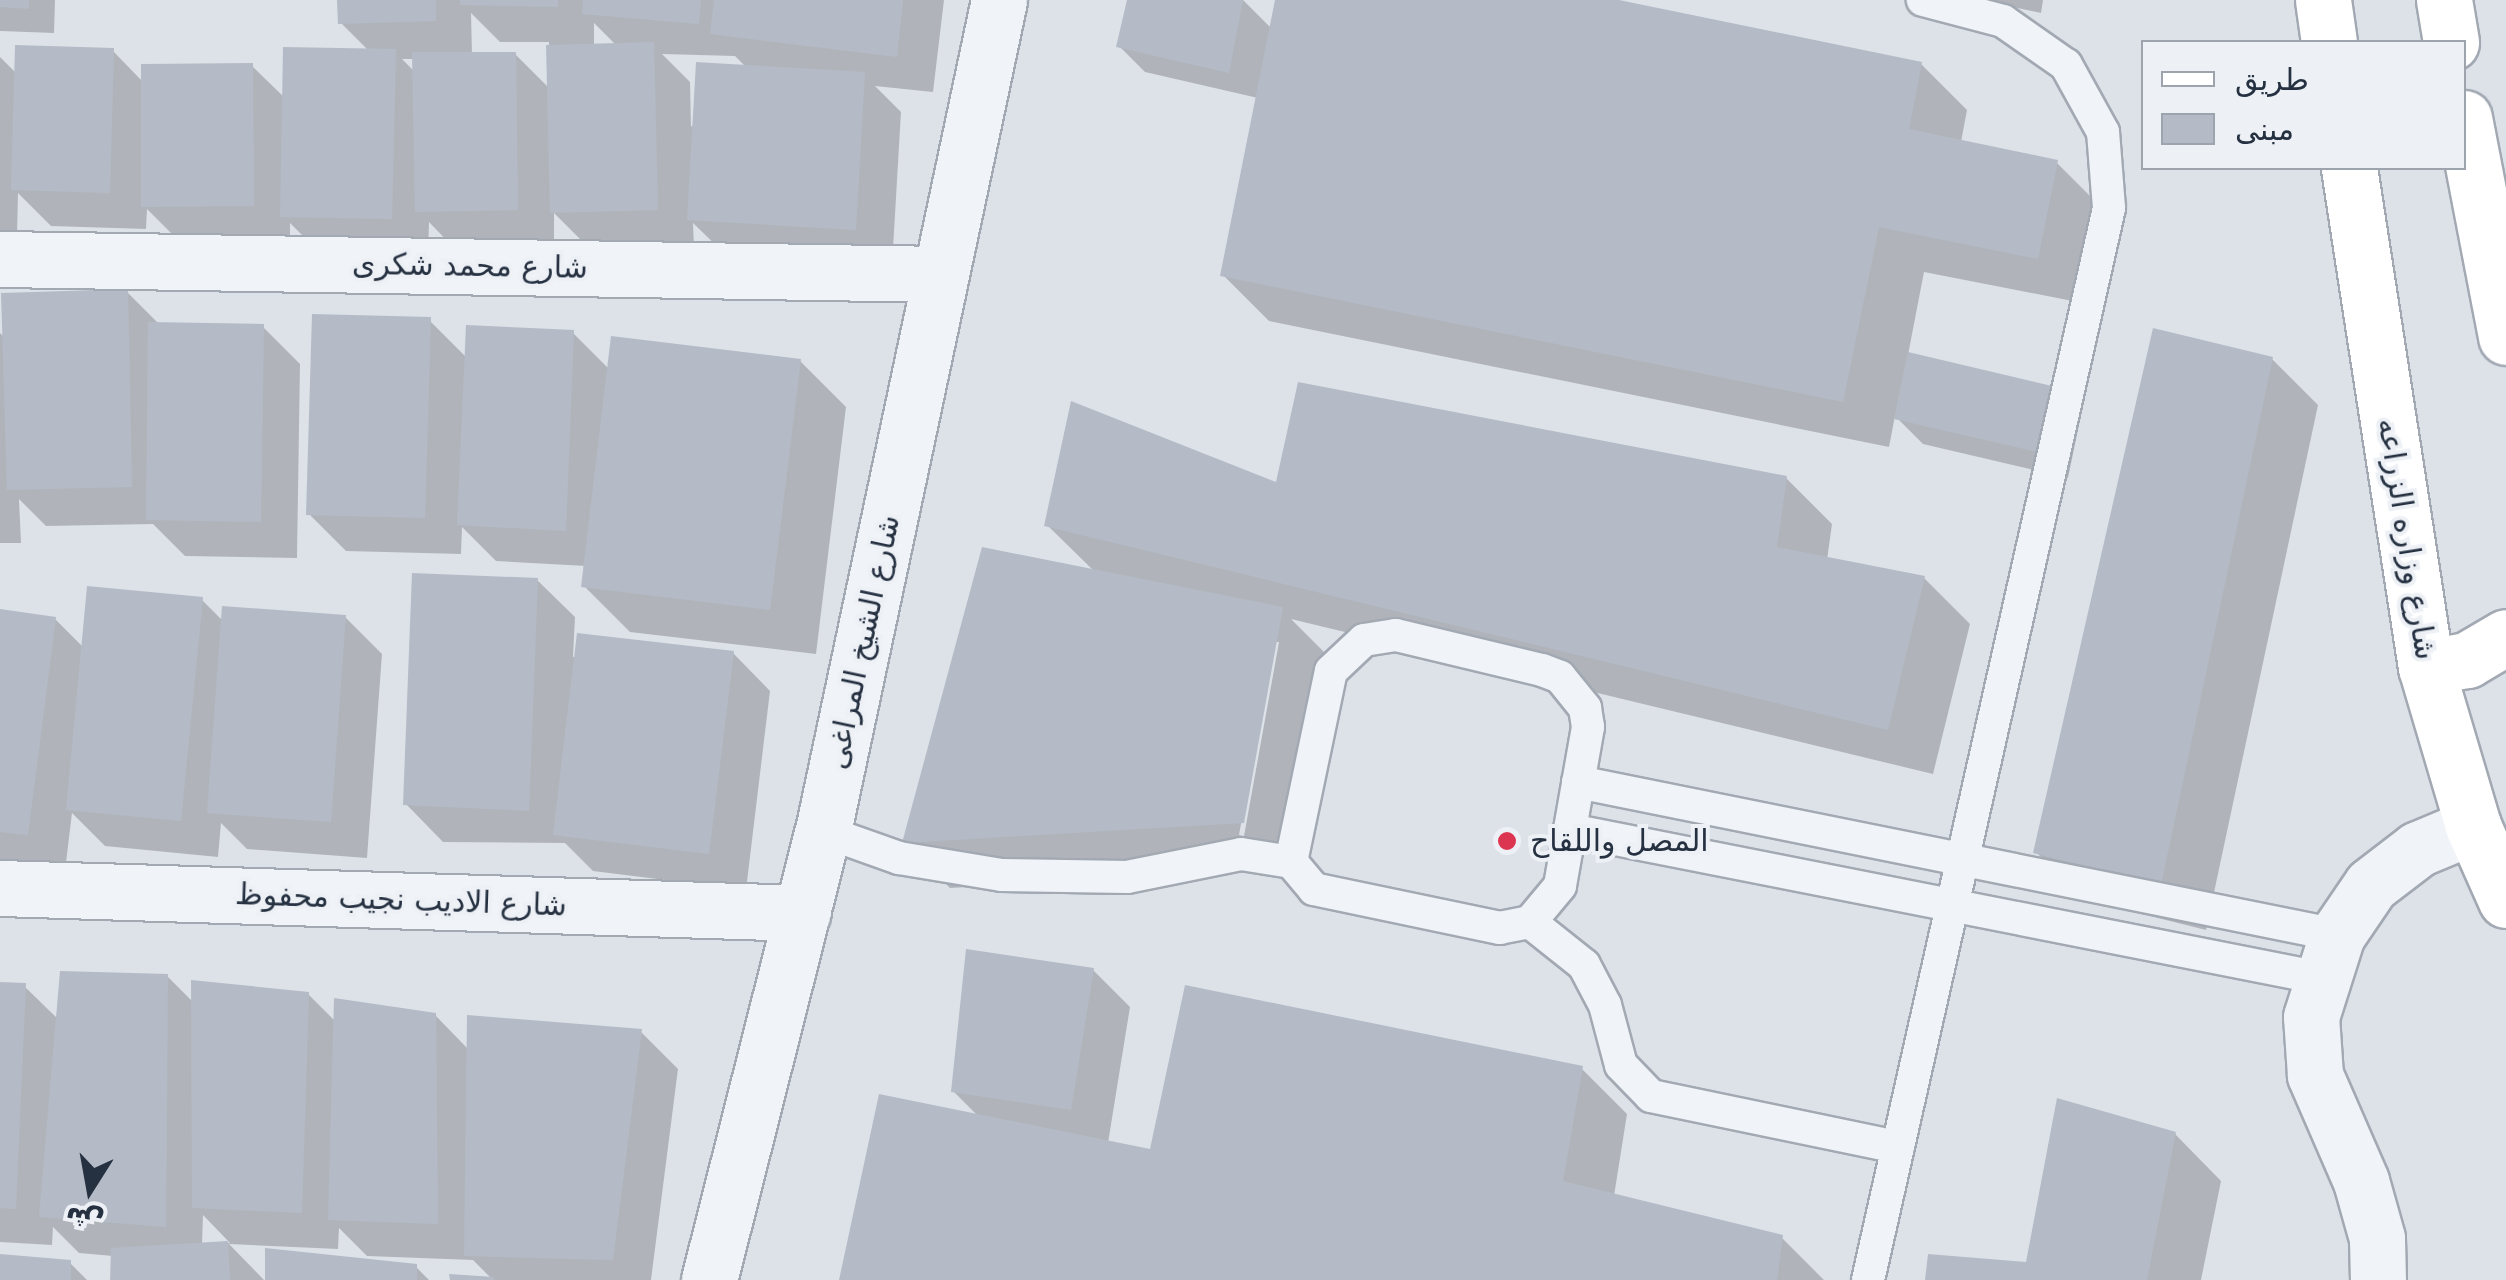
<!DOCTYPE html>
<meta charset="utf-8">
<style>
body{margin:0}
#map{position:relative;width:2506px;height:1280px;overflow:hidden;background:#dde2e9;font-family:"DejaVu Sans","Noto Naskh Arabic",sans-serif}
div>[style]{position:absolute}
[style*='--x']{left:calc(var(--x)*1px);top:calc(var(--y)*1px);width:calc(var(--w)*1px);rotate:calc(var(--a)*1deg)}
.shadow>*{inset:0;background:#0003}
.building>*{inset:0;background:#b4bbc6}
.roads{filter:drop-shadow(2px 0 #a2a9b3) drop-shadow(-2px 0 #a2a9b3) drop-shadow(0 2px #a2a9b3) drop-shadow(0 -2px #a2a9b3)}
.lane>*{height:32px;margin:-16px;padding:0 16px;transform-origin:16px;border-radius:16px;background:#f0f3f7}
.street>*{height:55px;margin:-27.5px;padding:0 27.5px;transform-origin:27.5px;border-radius:27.5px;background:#f0f3f7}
.secondary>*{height:55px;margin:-27.5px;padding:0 27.5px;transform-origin:27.5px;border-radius:27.5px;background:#fff}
.dots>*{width:28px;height:28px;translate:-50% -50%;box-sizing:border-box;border:5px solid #edf1f6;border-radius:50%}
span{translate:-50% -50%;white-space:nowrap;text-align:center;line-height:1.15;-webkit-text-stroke:8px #edf1f6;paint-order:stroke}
.street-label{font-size:30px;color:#253041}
.poi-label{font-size:30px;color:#253041}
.left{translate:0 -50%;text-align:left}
.legend{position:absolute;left:2141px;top:40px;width:325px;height:130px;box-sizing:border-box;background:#edf1f6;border:2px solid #9da4ae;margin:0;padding:12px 18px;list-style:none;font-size:30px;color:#253041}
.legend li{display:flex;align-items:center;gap:20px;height:50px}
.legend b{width:50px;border:2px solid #9da4ae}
.north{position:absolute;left:40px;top:1140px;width:100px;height:100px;-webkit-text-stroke:8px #edf1f6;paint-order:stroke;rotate:191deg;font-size:28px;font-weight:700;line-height:40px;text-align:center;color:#253041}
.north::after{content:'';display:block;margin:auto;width:35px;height:45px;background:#253041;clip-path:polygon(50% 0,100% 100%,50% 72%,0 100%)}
</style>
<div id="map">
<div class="shadow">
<div style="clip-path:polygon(0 0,55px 0,54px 33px,0 31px)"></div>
<div style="clip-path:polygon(evenodd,340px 0,944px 0,933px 92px,875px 86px,901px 112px,892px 266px,727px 256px,693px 223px,694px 246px,590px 249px,554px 213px,554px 246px,454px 248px,429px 222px,428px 255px,320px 253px,290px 223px,290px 243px,181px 243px,147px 209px,146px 229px,51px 226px,18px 193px,17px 238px,0 238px,0 57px,17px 74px,113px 51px,143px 82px,252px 66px,285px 98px,369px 51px,341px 23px,340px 0,471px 13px,500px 42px,549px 42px,550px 89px,515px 54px,472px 54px,471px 13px,340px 0,594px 23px,617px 46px,594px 46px,594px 23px,340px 0,662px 54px,735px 56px,746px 67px,691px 127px,690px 82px,662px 54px,340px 0,402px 59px,415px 59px,415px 72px,402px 59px)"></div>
<div style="clip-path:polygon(1129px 0,1243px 0,1272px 29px,1278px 0,1606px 0,1921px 64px,1967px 110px,1961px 142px,2056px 162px,2102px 208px,2083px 303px,1924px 272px,1908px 355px,2055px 389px,2081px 415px,2068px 478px,1923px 444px,1895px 416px,1889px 447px,1269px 321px,1223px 275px,1258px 98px,1145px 72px,1119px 46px)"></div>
<div style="clip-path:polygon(1979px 0,2043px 0,2041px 13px)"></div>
<div style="clip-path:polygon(127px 292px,160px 325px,263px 327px,300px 364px,297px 558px,185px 556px,153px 524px,46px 526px,19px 499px,21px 543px,0 543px,0 333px,5px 338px)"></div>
<div style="clip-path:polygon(429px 320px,467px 358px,573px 333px,610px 370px,800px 361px,846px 407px,816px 654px,630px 632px,584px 586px,586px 566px,496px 561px,462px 527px,461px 554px,346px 551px,309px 514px)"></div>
<div style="clip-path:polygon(2272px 359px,2318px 405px,2206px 930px,2082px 899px,2036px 852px)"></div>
<div style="clip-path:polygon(evenodd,1786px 478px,1832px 524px,1827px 560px,1924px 578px,1970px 624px,1933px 774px,1291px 619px,1328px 656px,1289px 868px,950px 888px,904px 842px,1095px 572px,1047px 525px,1278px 485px,1786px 478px,1274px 642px,1279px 642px,1244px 836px,1239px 835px,1274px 642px)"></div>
<div style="clip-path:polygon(537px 580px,575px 617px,573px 657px,733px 653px,770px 691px,746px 890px,593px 871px,565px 843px,443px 842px,406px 804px)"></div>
<div style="clip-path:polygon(202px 600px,224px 622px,345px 617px,382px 654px,367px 858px,247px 849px,221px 823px,218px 857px,105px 846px,72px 813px,65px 871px,0 863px,0 612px,55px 619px,84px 648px)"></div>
<div style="clip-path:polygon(1093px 970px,1130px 1007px,1108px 1143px,1152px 1152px,1581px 1068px,1627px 1114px,1614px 1196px,1782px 1238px,1824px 1280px,842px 1280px,979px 1117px,953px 1091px)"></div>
<div style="clip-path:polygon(evenodd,167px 976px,194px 1003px,308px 994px,336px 1022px,435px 1015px,469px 1050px,641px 1032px,678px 1069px,651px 1280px,452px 1280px,492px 1279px,473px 1260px,367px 1256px,339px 1228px,338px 1249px,229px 1244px,264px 1280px,112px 1280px,113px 1256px,79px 1253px,53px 1227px,52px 1245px,0 1242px,0 984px,24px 986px,59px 1020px,167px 976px,203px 1215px,230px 1243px,202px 1245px,203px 1215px)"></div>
<div style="clip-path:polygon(2175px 1134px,2221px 1181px,2201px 1280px,1927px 1280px,2028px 1265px)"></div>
<div style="clip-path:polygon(0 1257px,70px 1263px,87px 1280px,0 1280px)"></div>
<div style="clip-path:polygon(416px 1267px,429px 1280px,267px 1280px)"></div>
</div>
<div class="building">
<div style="clip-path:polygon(0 0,29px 0,29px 9px,0 7px)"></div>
<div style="clip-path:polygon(337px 0,436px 0,436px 21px,338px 24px)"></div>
<div style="clip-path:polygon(460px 0,558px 0,558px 7px,460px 5px)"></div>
<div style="clip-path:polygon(583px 0,701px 0,699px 24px,582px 14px)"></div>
<div style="clip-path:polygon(714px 0,903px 0,897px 57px,710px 34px)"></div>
<div style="clip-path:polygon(1127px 0,1243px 0,1229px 73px,1116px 47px)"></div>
<div style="clip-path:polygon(1275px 0,1619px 0,1922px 62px,1909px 129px,2058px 160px,2038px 259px,1879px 227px,1843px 402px,1220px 276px)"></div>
<div style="clip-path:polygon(654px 42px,658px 210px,550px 213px,546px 45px)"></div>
<div style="clip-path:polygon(15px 45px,114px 48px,110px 193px,11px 190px)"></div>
<div style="clip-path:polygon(283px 47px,396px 49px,392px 219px,280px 217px)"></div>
<div style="clip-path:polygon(412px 52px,516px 52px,518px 210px,415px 212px)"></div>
<div style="clip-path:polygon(696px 62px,865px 72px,856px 230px,687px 220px)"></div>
<div style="clip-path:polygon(253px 63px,254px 206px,141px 207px,141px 64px)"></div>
<div style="clip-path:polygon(128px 289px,132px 487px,7px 490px,1px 293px)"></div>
<div style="clip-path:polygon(312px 314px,431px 317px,425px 518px,306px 515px)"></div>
<div style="clip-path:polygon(148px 322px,264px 324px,261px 522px,146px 520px)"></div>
<div style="clip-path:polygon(466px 325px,574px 330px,566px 531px,457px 525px)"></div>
<div style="clip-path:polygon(2153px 328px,2273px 357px,2161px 885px,2033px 853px)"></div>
<div style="clip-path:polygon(611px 336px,801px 359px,770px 610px,581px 587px)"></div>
<div style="clip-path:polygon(1908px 352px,2056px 387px,2042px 453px,1894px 419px)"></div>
<div style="clip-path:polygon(1298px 382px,1787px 476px,1777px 547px,1925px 576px,1888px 730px,1044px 526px,1071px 401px,1276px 482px)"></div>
<div style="clip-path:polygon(982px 547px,1283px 607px,1244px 823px,902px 843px)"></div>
<div style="clip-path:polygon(412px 573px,538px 578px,529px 811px,403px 805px)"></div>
<div style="clip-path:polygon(87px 586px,203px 597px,181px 821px,66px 810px)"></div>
<div style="clip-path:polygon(222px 606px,346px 615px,331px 822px,207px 813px)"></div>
<div style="clip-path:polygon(0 609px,56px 617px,28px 835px,0 832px)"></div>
<div style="clip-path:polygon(577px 633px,734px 651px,709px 854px,553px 835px)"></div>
<div style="clip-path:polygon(966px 949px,1094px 968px,1071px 1110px,951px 1092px)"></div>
<div style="clip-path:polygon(60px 971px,168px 974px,166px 1227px,39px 1217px)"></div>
<div style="clip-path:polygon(191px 980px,309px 992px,302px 1213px,192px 1208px)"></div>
<div style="clip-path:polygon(0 982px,26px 983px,16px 1209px,0 1208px)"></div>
<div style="clip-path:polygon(1185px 985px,1583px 1066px,1563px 1181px,1783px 1235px,1777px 1280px,839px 1280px,879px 1094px,1150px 1149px)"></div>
<div style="clip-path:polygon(334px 998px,436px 1013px,438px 1224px,328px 1220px)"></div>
<div style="clip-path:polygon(467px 1015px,642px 1029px,613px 1260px,464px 1256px)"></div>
<div style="clip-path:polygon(2057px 1098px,2176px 1132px,2147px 1280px,1925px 1280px,1928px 1254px,2026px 1262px)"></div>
<div style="clip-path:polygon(228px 1241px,230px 1280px,110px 1280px,111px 1248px)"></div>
<div style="clip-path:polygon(265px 1248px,417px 1264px,417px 1280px,265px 1280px)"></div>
<div style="clip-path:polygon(0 1254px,71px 1260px,71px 1280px,0 1280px)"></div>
<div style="clip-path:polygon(449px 1274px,494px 1277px,494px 1280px,450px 1280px)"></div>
</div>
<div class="roads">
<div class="lane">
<div style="--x:1396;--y:635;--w:150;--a:13.5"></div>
<div style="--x:1542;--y:670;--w:19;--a:21"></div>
<div style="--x:1560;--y:677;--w:40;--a:51"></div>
<div style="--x:1585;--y:708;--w:19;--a:81"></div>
<div style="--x:1588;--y:727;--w:161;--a:100"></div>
<div style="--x:1560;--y:886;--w:47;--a:129.8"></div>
<div style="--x:1530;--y:922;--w:31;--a:169"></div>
<div style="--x:1500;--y:928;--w:190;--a:-168.2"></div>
<div style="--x:1314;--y:889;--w:35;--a:-130"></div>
<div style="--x:1291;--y:862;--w:195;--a:-78.2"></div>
<div style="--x:1331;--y:671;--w:45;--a:-43.2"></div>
<div style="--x:1364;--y:640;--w:32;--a:-9"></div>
<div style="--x:1578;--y:782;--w:774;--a:11.4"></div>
<div style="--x:1570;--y:830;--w:765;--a:11.15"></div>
<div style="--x:823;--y:831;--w:81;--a:19.6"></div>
<div style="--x:899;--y:858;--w:104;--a:9.4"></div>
<div style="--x:1002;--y:875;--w:125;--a:0.9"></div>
<div style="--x:1127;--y:877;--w:116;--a:-11.4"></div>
<div style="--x:1241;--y:854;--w:51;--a:9.1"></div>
<div style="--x:1530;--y:922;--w:69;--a:38.5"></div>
<div style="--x:1584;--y:965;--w:45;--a:62.3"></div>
<div style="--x:1605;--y:1005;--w:62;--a:75.1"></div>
<div style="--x:1621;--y:1065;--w:43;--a:45.9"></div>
<div style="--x:1651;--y:1096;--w:252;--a:11.7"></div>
<div style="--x:1868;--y:1280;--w:1099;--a:-77.33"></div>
<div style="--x:2109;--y:208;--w:76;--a:-94.5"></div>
<div style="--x:2103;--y:132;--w:77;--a:-118.9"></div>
<div style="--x:2066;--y:65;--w:77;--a:-145.1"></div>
<div style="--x:2003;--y:21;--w:83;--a:-165.3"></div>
</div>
<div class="street">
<div style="--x:0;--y:259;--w:940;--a:0.91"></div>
<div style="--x:0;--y:888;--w:803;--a:1.78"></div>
<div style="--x:709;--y:1280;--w:463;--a:-75.8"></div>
<div style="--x:823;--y:831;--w:849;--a:-78.04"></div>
<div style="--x:2378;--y:1280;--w:42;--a:-91.4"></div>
<div style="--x:2377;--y:1238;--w:59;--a:-105.7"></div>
<div style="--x:2361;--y:1181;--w:116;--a:-113.5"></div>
<div style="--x:2315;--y:1075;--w:58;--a:-93.9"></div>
<div style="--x:2311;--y:1017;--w:86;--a:-72.4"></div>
<div style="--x:2337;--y:935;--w:60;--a:-55.8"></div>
<div style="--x:2371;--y:885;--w:59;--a:-37.5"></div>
<div style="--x:2418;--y:849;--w:60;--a:-22.7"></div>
</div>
<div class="secondary">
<div style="--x:2323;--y:0;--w:42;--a:81.9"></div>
<div style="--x:2444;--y:0;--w:43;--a:80.5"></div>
<div style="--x:2464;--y:118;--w:223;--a:79.1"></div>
<div style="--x:2349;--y:168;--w:505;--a:81.23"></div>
<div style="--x:2426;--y:667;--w:166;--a:73.5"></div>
<div style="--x:2473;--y:826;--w:81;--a:66"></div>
<div style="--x:2426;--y:667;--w:42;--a:-9.7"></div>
<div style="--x:2467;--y:660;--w:45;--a:-30.5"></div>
</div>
</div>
<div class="dots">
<div style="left:1507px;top:841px;background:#db3552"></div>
</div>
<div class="street-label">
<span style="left:470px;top:266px;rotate:1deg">شارع محمد شكرى</span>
<span style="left:2407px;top:539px;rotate:81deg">شارع وزاره الزراعه</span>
<span style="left:863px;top:642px;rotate:-78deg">شارع الشيخ المراغى</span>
<span style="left:401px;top:900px;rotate:2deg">شارع الاديب نجيب محفوظ</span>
</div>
<div class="poi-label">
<span class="left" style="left:1530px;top:841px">المصل واللقاح</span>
</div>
<ul class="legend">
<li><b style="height:12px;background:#fff"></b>طريق</li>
<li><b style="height:28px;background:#b4bbc6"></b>مبنى</li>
</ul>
<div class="north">ش</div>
</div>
